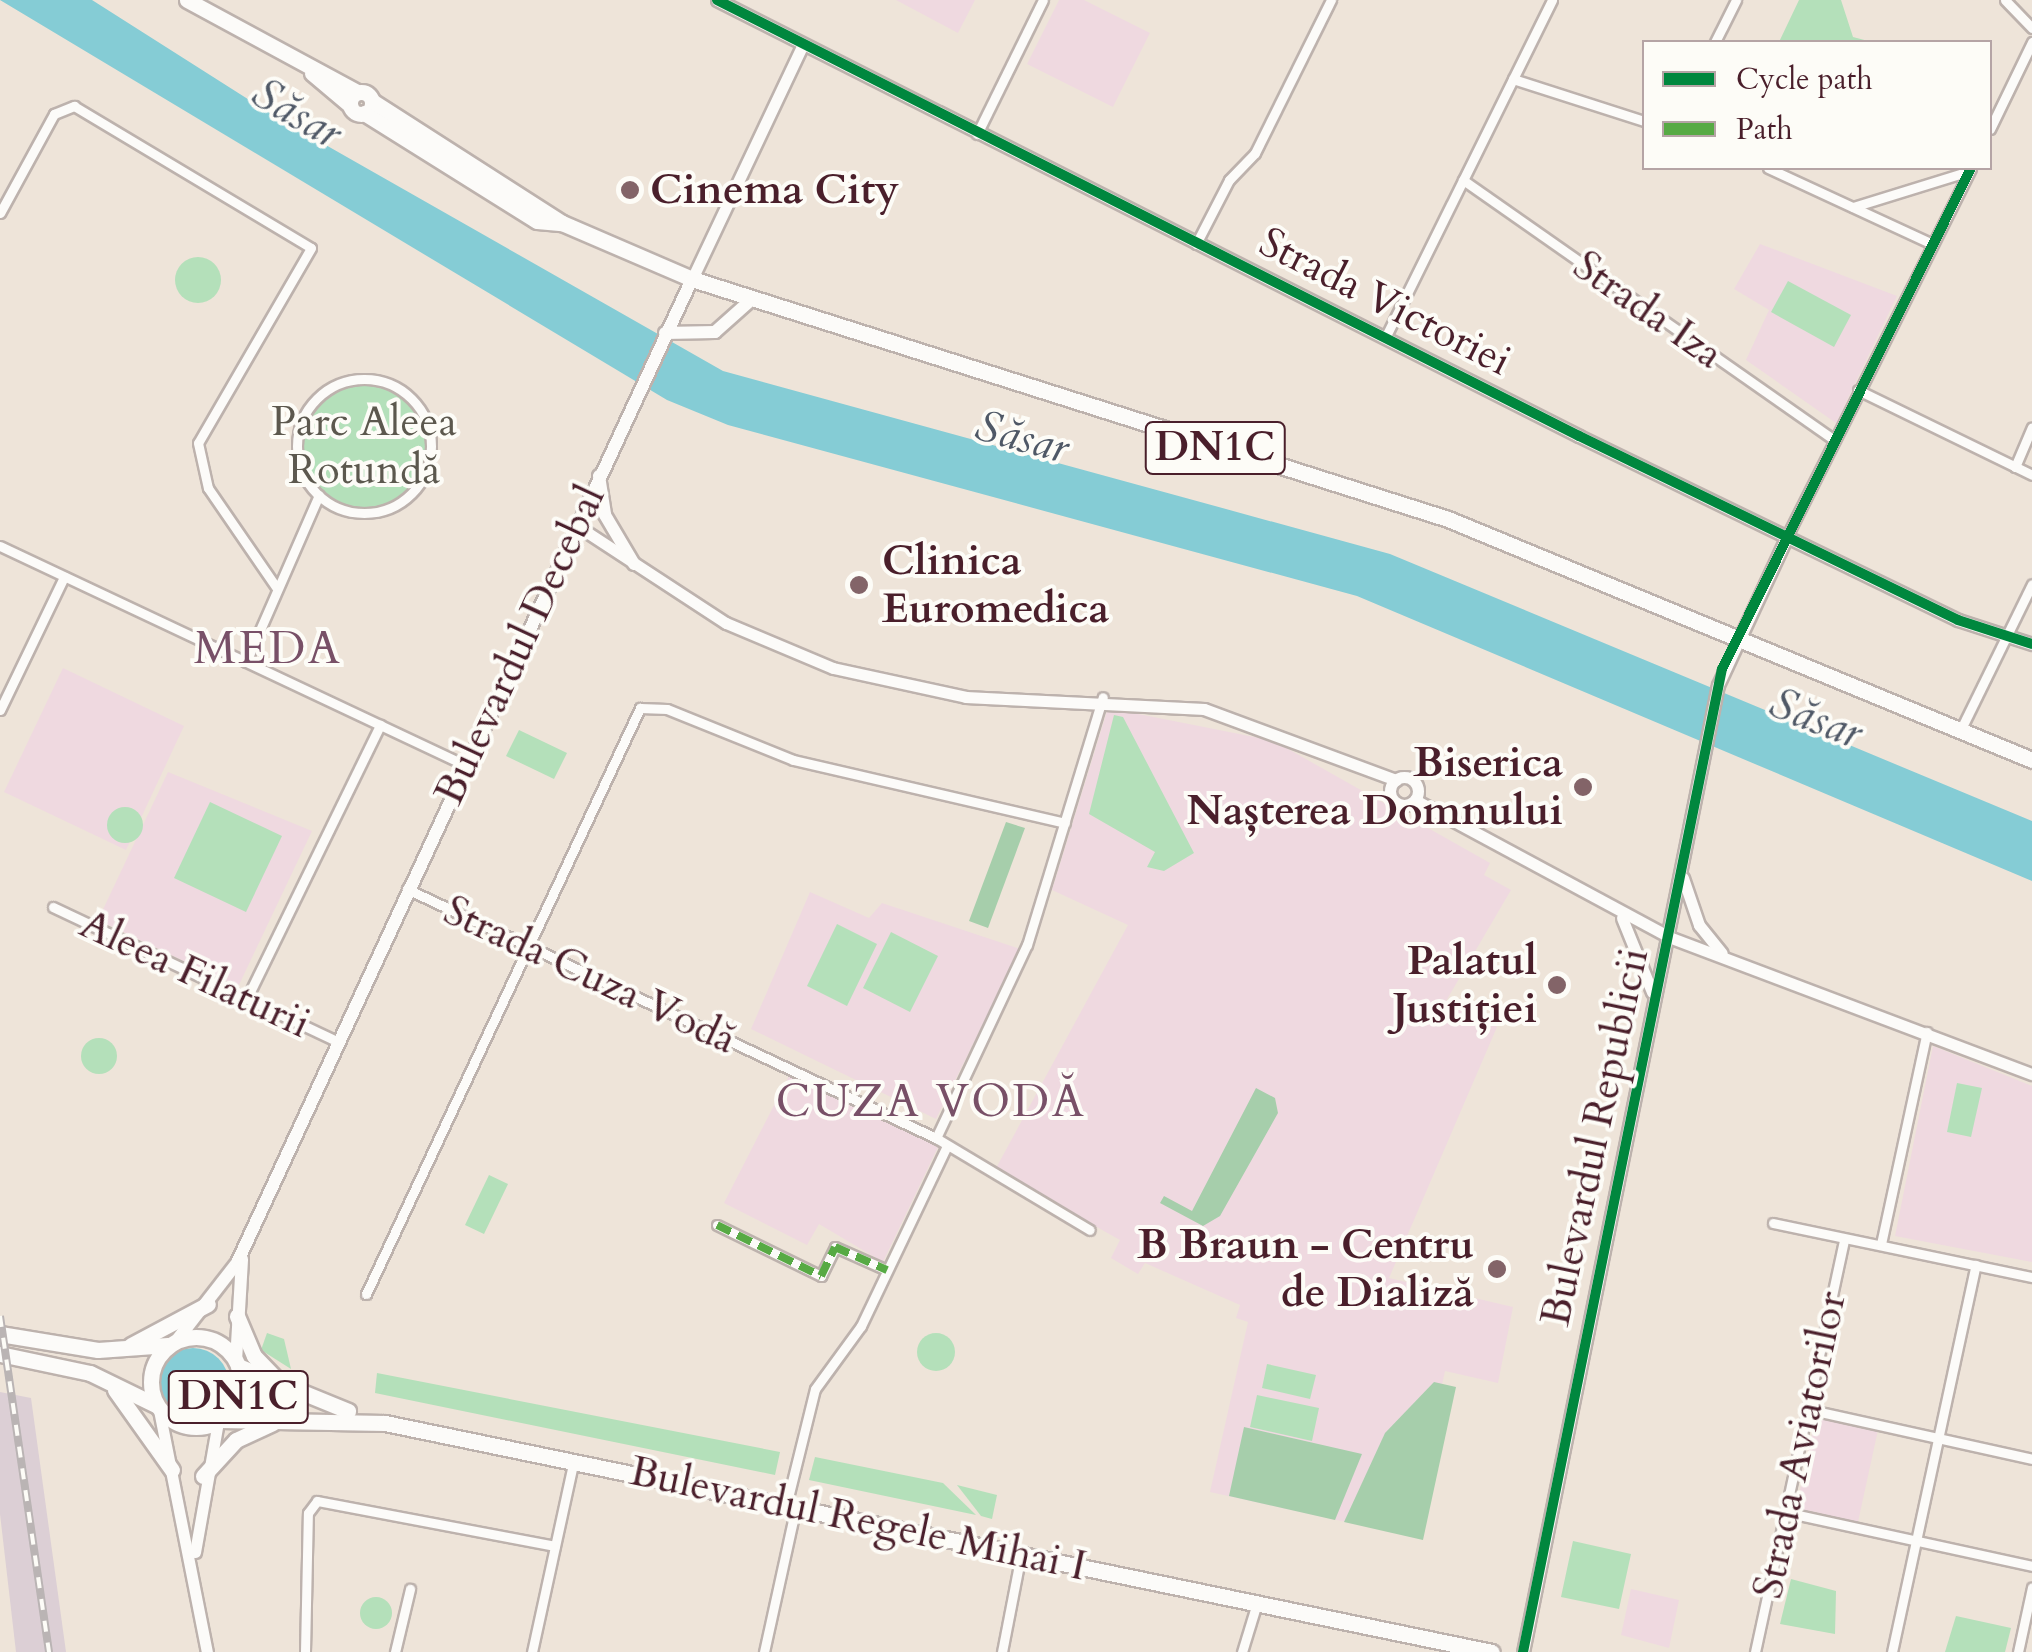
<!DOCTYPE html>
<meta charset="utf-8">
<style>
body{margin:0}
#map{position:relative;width:2032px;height:1652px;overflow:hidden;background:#eee4d9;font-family:Cardo,serif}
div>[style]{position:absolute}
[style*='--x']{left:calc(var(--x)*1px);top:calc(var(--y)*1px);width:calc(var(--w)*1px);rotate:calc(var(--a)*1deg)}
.built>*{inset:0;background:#efd9e0}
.industrial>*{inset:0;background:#dccfd5}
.green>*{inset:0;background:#b4e0ba}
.round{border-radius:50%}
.forest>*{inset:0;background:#a6ceab}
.water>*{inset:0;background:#85ccd5}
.roads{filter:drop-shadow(2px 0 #bdb2ad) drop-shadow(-2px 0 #bdb2ad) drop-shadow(0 2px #bdb2ad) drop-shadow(0 -2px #bdb2ad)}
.minor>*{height:9px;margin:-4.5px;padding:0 4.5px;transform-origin:4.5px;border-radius:4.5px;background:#fcfbf9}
.minor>.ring{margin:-4.5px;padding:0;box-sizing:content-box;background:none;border:9px solid #fcfbf9;border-radius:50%}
.tertiary>*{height:11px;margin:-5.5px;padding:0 5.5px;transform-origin:5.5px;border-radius:5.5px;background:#fcfbf9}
.tertiary>.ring{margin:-5.5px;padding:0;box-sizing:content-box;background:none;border:11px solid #fcfbf9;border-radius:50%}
.secondary>*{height:12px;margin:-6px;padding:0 6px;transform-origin:6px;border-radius:6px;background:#fcfbf9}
.primary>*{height:15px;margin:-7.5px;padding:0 7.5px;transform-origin:7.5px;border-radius:7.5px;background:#fcfbf9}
.primary>.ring{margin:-7.5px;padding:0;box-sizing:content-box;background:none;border:15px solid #fcfbf9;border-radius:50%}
.rail>*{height:8px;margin-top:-4px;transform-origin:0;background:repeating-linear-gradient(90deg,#fdfcf7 0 11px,#bab4b4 0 22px);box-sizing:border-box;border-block:2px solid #bab4b4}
.quiet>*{height:8px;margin-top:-4px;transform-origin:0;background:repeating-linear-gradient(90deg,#57aa44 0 15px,transparent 0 23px)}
.cycleway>*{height:10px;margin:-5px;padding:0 5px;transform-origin:5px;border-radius:5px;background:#00873e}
.dots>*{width:28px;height:28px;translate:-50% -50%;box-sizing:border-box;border:5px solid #fdfcf7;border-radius:50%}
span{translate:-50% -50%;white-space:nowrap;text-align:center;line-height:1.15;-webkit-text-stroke:8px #fdfcf7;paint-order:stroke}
.shield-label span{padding:2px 8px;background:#fdfcf7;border:2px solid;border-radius:8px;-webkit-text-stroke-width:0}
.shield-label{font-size:40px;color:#4a1f2b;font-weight:700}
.poi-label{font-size:42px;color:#4a1f2b;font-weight:700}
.left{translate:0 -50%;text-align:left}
.right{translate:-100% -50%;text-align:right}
.street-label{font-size:42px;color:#4a1f2b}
.park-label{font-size:42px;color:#5c584e}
.water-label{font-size:45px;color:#4f5866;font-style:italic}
.neighbourhood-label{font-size:45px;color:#785067;letter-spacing:2.5px}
.legend{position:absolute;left:1642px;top:40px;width:350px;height:130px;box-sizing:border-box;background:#fdfcf7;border:2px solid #b5a4a5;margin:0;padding:12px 18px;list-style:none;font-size:30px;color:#4a1f2b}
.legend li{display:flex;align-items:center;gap:20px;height:50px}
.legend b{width:50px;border:2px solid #b5a4a5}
</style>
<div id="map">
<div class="built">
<div style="clip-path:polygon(896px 0,975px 0,958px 33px)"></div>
<div style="clip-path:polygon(1059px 0,1084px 0,1150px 33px,1113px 107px,1027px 64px)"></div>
<div style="clip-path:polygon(1760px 244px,1897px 296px,1836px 423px,1746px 360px,1769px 310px,1734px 289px)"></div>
<div style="clip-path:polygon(63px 668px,184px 726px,126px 850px,4px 792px)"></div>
<div style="clip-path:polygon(1108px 708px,1274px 741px,1490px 863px,1484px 875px,1511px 890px,1446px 1001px,1497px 1027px,1389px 1278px,1513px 1307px,1498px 1383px,1445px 1371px,1409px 1536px,1210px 1492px,1248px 1322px,1236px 1318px,1240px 1305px,1145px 1263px,1138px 1274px,1111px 1258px,1120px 1240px,995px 1170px,1128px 925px,1052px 890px)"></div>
<div style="clip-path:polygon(168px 772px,312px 831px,238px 987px,98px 920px)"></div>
<div style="clip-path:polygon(810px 892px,869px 918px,882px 903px,1020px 949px,936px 1119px,751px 1029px)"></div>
<div style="clip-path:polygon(1933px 1046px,2032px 1086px,2032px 1262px,1895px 1236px)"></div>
<div style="clip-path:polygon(789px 1076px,939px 1145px,883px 1262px,819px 1224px,807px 1245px,724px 1203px)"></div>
<div style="clip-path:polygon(1816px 1416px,1878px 1430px,1858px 1522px,1796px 1508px)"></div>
<div style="clip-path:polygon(1631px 1589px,1679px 1600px,1669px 1648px,1621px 1635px)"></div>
</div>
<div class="industrial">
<div style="clip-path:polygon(0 1392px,31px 1398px,66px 1652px,16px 1652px,0 1514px)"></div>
</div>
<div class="green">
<div style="clip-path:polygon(1799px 0,1841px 0,1853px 37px,1872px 42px,1779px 42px)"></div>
<div class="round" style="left:175px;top:257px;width:46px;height:46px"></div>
<div style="clip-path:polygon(1788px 281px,1851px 315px,1834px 347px,1771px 312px)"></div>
<div class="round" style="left:301px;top:383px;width:126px;height:126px"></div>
<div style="clip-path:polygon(1114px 715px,1123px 717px,1194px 853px,1164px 871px,1147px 867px,1155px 852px,1089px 814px)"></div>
<div style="clip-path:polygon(519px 730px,567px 753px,554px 779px,506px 756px)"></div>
<div style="clip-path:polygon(210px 802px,282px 836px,246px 912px,174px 878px)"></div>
<div class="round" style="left:107px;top:807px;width:36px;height:36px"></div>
<div style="clip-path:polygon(837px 924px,877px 944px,847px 1006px,807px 986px)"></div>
<div style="clip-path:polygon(891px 932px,938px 956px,910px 1012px,863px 988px)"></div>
<div class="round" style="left:81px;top:1038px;width:36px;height:36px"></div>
<div style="clip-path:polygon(1957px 1083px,1982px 1088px,1971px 1137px,1947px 1132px)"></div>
<div style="clip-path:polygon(489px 1175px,508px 1184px,484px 1234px,465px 1225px)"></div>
<div style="clip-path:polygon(267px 1333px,284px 1339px,291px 1369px,261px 1350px)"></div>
<div class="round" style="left:917px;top:1333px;width:38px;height:38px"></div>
<div style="clip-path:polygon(1267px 1364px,1316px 1375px,1310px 1399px,1262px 1388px)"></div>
<div style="clip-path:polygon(377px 1373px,780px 1452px,775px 1475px,375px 1393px)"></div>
<div style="clip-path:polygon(1257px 1395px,1319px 1408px,1312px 1441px,1250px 1427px)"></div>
<div style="clip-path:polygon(815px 1457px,943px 1483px,976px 1515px,809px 1480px)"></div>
<div style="clip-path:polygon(957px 1485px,997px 1495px,992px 1519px,981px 1516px)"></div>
<div style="clip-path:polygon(1573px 1541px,1631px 1554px,1619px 1609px,1561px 1597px)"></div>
<div style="clip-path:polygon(1791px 1579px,1836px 1591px,1835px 1634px,1780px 1624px)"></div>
<div class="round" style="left:360px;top:1597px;width:32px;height:32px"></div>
<div style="clip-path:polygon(1956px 1616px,2011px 1628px,2005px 1652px,1945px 1652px)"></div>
</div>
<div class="forest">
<div style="clip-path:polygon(1006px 822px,1025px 828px,988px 928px,969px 921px)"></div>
<div style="clip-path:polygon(1256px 1088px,1275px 1098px,1278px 1113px,1220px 1216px,1203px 1226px,1160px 1203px,1164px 1196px,1192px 1211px)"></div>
<div style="clip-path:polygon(1434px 1382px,1456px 1387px,1423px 1540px,1344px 1522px,1385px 1433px)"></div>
<div style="clip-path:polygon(1244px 1427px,1362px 1454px,1335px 1520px,1229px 1496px)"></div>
</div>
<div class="water">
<div style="clip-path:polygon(0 0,92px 0,273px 115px,723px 371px,1390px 554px,2032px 821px,2032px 881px,1357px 596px,728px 425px,667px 400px)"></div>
<div class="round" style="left:157px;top:1348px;width:72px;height:72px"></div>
</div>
<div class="roads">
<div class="minor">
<div style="--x:2005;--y:0;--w:39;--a:46"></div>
<div style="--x:1715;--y:42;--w:47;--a:-63.4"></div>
<div style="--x:1513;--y:79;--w:138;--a:17.8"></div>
<div style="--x:1990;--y:129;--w:97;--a:-64.2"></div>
<div style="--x:977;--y:134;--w:149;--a:-63.8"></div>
<div style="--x:1768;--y:168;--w:179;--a:24.8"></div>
<div style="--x:1463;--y:180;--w:453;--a:35"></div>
<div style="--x:1853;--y:207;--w:121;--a:-17.2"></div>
<div style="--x:0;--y:213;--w:113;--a:-61.4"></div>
<div style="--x:54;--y:114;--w:22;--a:-22"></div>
<div style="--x:74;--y:106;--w:276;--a:30.9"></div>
<div style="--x:311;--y:248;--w:225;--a:120.1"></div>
<div style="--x:198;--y:443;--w:46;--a:77.5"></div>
<div style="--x:208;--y:488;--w:120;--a:55.5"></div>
<div style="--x:1196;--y:244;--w:72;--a:-62.7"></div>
<div style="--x:1229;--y:180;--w:37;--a:-46"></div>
<div style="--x:1255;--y:153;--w:171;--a:-63.6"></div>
<div style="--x:1385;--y:338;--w:377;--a:-63.7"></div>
<div class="ring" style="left:297px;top:379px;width:125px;height:125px"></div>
<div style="--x:1858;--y:390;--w:194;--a:26"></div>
<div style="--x:2015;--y:467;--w:43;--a:-67"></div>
<div style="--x:1788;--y:534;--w:409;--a:-63.4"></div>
<div style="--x:0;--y:546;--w:514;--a:25.22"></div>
<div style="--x:246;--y:662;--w:182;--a:-66.4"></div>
<div style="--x:0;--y:710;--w:148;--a:-64.3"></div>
<div style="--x:1961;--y:729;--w:161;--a:-63.9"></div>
<div style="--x:407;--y:889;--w:585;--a:25.21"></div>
<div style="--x:936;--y:1138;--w:179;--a:30.9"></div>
<div style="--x:53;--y:907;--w:314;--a:25.3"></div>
<div style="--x:247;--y:998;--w:304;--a:-64"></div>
<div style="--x:936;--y:1138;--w:213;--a:-64.8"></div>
<div style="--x:1027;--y:945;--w:259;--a:-73"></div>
<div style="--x:1773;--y:1223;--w:265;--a:11.8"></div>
<div style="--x:717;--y:1225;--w:116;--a:26.1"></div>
<div style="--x:821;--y:1276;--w:32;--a:-64"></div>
<div style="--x:835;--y:1247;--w:57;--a:23.9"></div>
<div style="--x:1881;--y:1244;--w:217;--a:-77.8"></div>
<div style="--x:366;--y:1294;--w:647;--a:-64.94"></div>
<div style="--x:640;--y:708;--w:27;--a:2"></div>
<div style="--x:667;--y:709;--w:136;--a:22"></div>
<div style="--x:793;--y:760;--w:279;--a:13"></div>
<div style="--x:1807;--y:1409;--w:230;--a:12.5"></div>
<div style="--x:787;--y:1502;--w:116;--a:-76.1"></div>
<div style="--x:815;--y:1389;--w:78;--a:-53.9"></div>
<div style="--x:861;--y:1326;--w:199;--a:-64.5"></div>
<div style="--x:1785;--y:1512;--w:253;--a:12.3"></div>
<div style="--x:305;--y:1652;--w:139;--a:-88.8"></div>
<div style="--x:308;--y:1513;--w:15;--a:-53"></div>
<div style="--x:317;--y:1501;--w:242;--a:10.7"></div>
<div style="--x:395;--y:1652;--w:65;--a:-76.6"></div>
<div style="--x:532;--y:1652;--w:197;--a:-77.7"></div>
<div style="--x:764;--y:1652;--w:148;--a:-77.6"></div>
<div style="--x:1002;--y:1652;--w:100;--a:-79"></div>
<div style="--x:1242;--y:1652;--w:51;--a:-73"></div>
<div style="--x:1755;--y:1652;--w:422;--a:-77.8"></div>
<div style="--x:1892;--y:1652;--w:396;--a:-77.8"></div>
<div style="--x:2018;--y:1652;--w:66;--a:-77.8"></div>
</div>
<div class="tertiary">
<div style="--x:717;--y:0;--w:966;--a:26.83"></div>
<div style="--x:1579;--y:436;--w:421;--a:25.9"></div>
<div style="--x:1958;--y:620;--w:78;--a:18"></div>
<div style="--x:692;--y:279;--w:258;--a:-64.7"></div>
<div style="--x:576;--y:525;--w:179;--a:33.2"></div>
<div style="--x:726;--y:623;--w:116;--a:22.8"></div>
<div style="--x:833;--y:668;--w:136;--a:12.3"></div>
<div style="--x:966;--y:697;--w:238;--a:2.9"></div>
<div style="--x:1204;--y:709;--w:205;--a:20.3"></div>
<div class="ring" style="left:1390px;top:777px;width:17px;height:17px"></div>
<div style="--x:1415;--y:800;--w:289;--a:28.3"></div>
<div style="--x:1669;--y:937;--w:388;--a:20.7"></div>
<div style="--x:1683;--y:878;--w:50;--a:71.2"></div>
<div style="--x:1699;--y:925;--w:36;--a:51"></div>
<div style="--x:1622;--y:918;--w:80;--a:67.9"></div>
<div style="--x:159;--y:1410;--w:247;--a:78.8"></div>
<div style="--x:195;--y:1552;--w:132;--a:-80"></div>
<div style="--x:1523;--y:1652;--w:986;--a:-78.6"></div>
<div style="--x:1718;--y:685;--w:166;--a:-65.1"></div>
</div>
<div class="secondary">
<div style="--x:665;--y:333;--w:50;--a:-1.1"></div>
<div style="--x:715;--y:332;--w:50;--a:-41.7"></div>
<div style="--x:599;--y:476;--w:39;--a:81"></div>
<div style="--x:605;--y:515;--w:57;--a:59.4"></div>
<div style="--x:177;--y:1340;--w:98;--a:-52.1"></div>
<div style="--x:237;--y:1263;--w:1084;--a:-65.18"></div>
<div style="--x:236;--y:1361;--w:102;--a:-86.6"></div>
</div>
<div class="primary">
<div style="--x:187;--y:0;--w:193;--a:28.4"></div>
<div style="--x:312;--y:73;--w:50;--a:40.1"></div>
<div class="ring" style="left:350px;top:92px;width:7px;height:7px"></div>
<div style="--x:372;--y:101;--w:226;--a:32.7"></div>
<div style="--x:562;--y:223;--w:142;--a:23.3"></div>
<div style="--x:692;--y:279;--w:793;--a:17.61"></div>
<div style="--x:1448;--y:519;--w:632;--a:22.42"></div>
<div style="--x:364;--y:113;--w:204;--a:32"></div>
<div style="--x:537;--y:221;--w:25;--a:5"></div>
<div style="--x:237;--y:1316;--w:43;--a:67"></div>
<div style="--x:254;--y:1356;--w:39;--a:46"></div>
<div style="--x:0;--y:1334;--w:99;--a:9.3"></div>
<div style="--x:98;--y:1350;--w:70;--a:-4.1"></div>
<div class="ring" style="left:151px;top:1337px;width:75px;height:75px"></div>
<div style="--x:131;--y:1345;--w:87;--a:-28"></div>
<div style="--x:0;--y:1354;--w:92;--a:11.9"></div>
<div style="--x:90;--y:1373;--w:73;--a:25.9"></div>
<div style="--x:238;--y:1366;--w:119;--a:22.2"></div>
<div style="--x:115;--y:1390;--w:98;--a:54.5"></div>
<div style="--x:220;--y:1420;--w:165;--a:1"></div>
<div style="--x:385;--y:1423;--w:1130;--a:11.69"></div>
<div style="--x:203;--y:1476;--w:49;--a:-47.5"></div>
<div style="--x:236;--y:1440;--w:40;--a:-25"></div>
</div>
</div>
<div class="rail">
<div style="--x:0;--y:1316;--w:340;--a:81.7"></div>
</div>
<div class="quiet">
<div style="--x:717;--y:1225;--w:116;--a:26.1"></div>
<div style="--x:821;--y:1276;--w:32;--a:-64"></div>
<div style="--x:835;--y:1247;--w:57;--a:23.9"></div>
</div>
<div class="cycleway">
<div style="--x:717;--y:0;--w:966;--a:26.83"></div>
<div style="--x:1579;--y:436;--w:421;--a:25.9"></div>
<div style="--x:1958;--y:620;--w:78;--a:18"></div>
<div style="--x:1523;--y:1652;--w:1003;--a:-78.56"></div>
<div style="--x:1722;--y:669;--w:559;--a:-63.57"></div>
</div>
<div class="dots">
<div style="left:630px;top:190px;background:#836468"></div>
<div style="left:859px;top:585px;background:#836468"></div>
<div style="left:1583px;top:787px;background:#836468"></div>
<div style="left:1557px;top:985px;background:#836468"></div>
<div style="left:1497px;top:1269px;background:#836468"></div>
</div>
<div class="shield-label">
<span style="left:1215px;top:448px">DN1C</span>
<span style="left:238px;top:1397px">DN1C</span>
</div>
<div class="poi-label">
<span class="left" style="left:650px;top:190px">Cinema City</span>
<span class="left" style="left:882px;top:585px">Clinica<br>Euromedica</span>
<span class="right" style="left:1563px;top:787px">Biserica<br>Nașterea Domnului</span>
<span class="right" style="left:1537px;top:985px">Palatul<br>Justiției</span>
<span class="right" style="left:1474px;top:1269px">B Braun - Centru<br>de Dializă</span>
</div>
<div class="street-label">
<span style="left:1385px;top:302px;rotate:27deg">Strada Victoriei</span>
<span style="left:1648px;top:310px;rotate:35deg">Strada Iza</span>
<span style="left:520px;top:645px;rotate:-65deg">Bulevardul Decebal</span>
<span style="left:195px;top:974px;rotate:25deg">Aleea Filaturii</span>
<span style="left:590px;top:975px;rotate:25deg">Strada Cuza Vodă</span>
<span style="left:1595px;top:1137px;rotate:-78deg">Bulevardul Republicii</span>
<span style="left:1800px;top:1445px;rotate:-78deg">Strada Aviatorilor</span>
<span style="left:858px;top:1519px;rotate:12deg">Bulevardul Regele Mihai I</span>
</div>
<div class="park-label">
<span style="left:364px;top:446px">Parc Aleea<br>Rotundă</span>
</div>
<div class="water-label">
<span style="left:297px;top:113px;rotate:30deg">Săsar</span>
<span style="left:1022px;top:437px;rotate:15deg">Săsar</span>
<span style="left:1816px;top:718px;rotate:21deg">Săsar</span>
</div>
<div class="neighbourhood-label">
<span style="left:268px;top:649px">MEDA</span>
<span style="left:931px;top:1102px">CUZA VODĂ</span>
</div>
<ul class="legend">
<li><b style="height:12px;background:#00873e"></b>Cycle path</li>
<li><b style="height:12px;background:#57aa44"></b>Path</li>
</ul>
</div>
